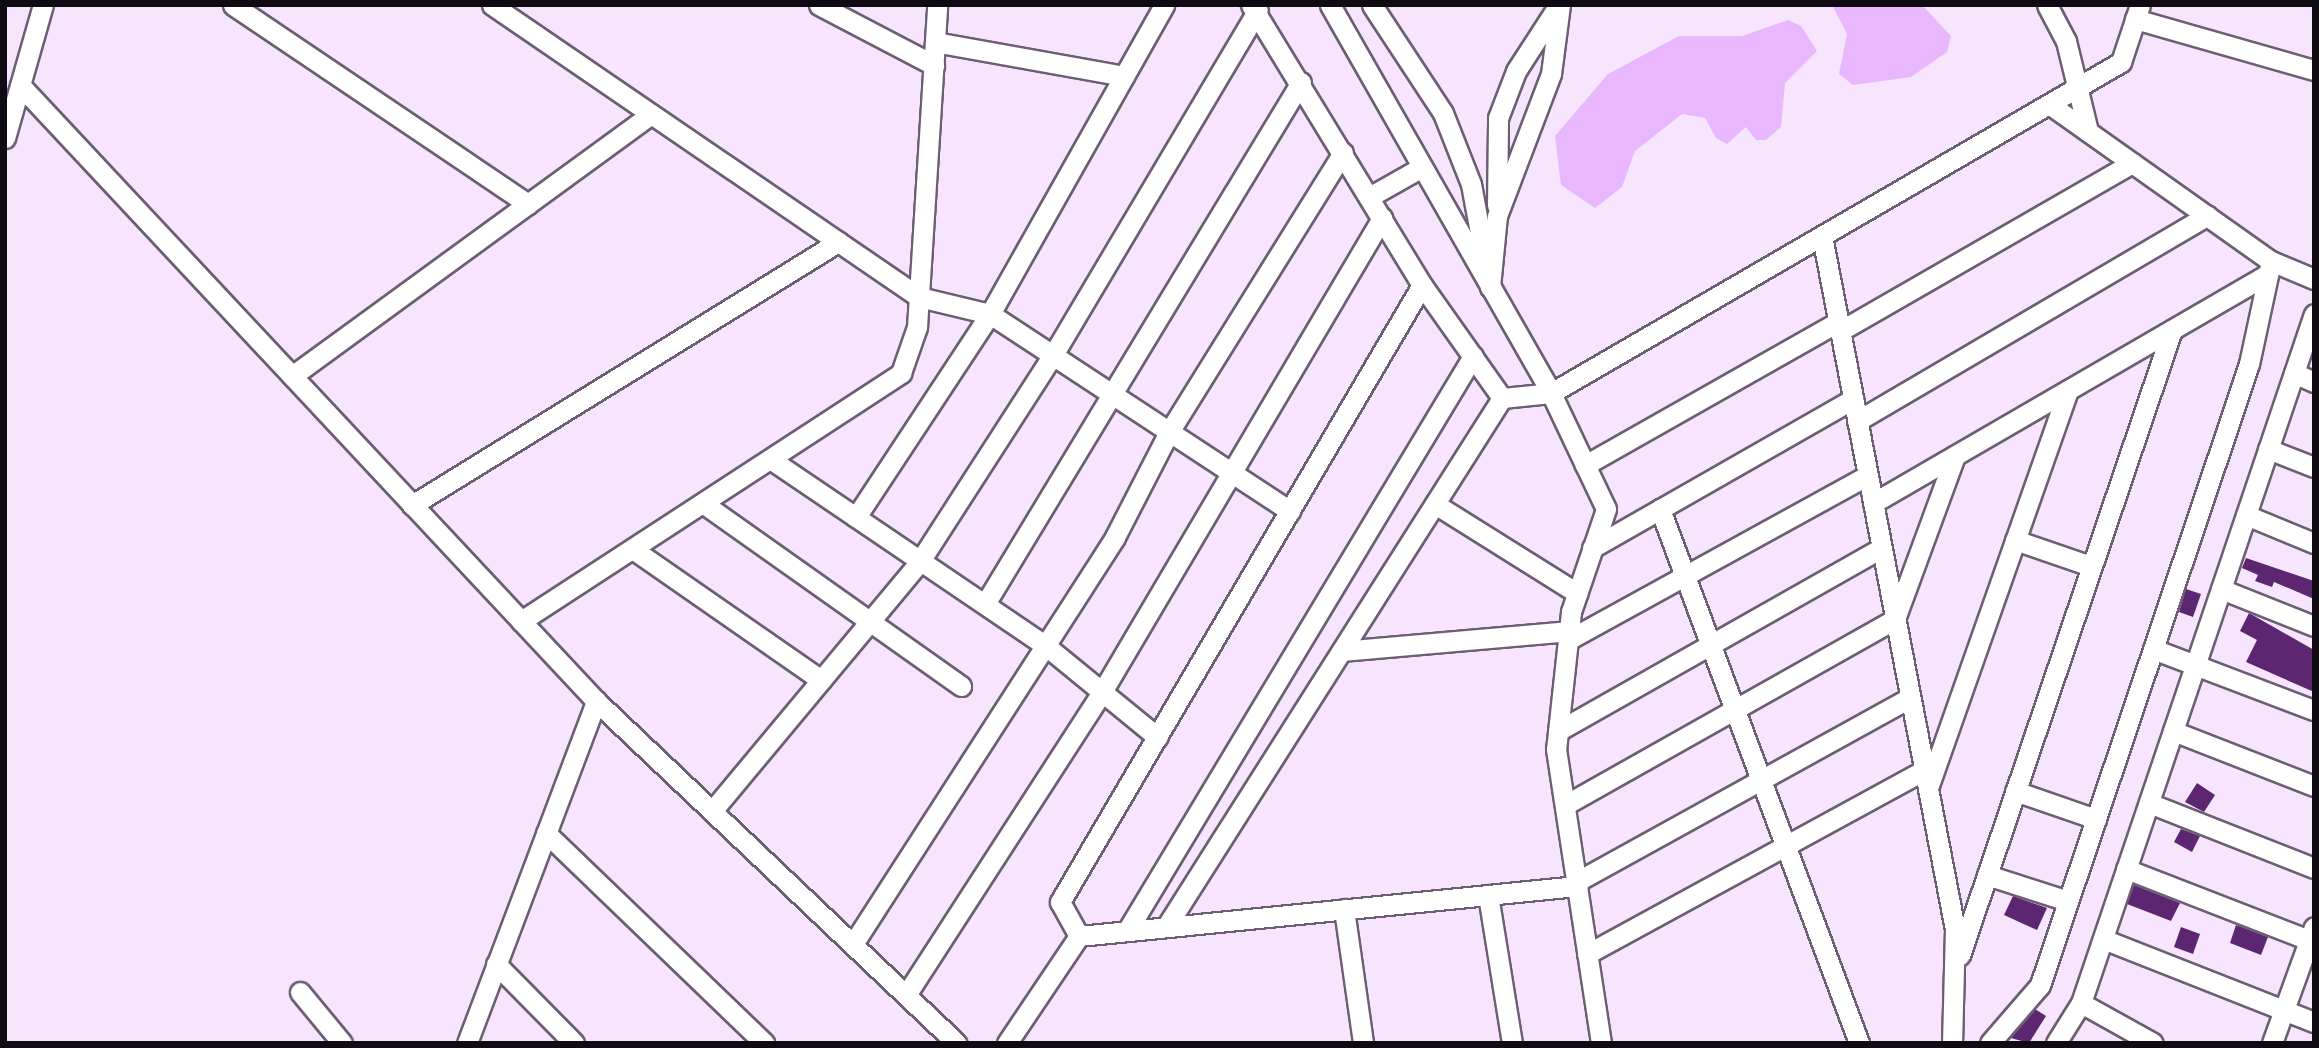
<!DOCTYPE html>
<style>
body{margin:0}
#map{position:relative;width:2319px;height:1048px;overflow:hidden;background:#f6e5fd;font-family:"Alegreya Sans",sans-serif}
div>[style]{position:absolute}
[style*='--x']{left:calc(var(--x)*1px);top:calc(var(--y)*1px);width:calc(var(--w)*1px);rotate:calc(var(--a)*1deg)}
.green>*{inset:0;background:#e9b7fd}
.building>*{inset:0;background:#5c2770}
.roads{filter:drop-shadow(2px 0 #6c5e73) drop-shadow(-2px 0 #6c5e73) drop-shadow(0 2px #6c5e73) drop-shadow(0 -2px #6c5e73)}
.minor>*{height:19px;margin:-9.5px;padding:0 9.5px;transform-origin:9.5px;border-radius:9.5px;background:#fff}
span{translate:-50% -50%;white-space:nowrap;text-align:center;line-height:1.15;-webkit-text-stroke:7px #fbf8fd;paint-order:stroke}
.frame{position:absolute;inset:0;border:7px solid #100a12;pointer-events:none}
</style>
<div id="map">
<div class="green">
<div style="clip-path:polygon(1832px 5px,1922px 5px,1951px 36px,1947px 52px,1911px 77px,1853px 85px,1839px 74px,1847px 34px)"></div>
<div style="clip-path:polygon(1788px 20px,1801px 26px,1817px 51px,1785px 83px,1781px 127px,1766px 140px,1756px 140px,1746px 127px,1727px 144px,1716px 138px,1705px 118px,1682px 114px,1635px 151px,1622px 187px,1595px 208px,1561px 185px,1555px 136px,1608px 74px,1679px 36px,1742px 36px)"></div>
</div>
<div class="building">
<div style="clip-path:polygon(2246px 558px,2314px 581px,2314px 599px,2274px 582px,2272px 587px,2255px 581px,2258px 575px,2242px 568px)"></div>
<div style="clip-path:polygon(2186px 589px,2201px 594px,2193px 617px,2179px 612px)"></div>
<div style="clip-path:polygon(2249px 613px,2314px 650px,2314px 692px,2246px 662px,2257px 640px,2240px 631px)"></div>
<div style="clip-path:polygon(2197px 783px,2215px 795px,2204px 812px,2185px 802px)"></div>
<div style="clip-path:polygon(2181px 829px,2200px 836px,2192px 852px,2174px 842px)"></div>
<div style="clip-path:polygon(2134px 885px,2180px 903px,2171px 921px,2127px 904px)"></div>
<div style="clip-path:polygon(2013px 896px,2047px 908px,2037px 930px,2004px 915px)"></div>
<div style="clip-path:polygon(2236px 925px,2268px 937px,2261px 955px,2230px 943px)"></div>
<div style="clip-path:polygon(2181px 927px,2200px 934px,2193px 954px,2174px 947px)"></div>
<div style="clip-path:polygon(2035px 1009px,2046px 1016px,2029px 1043px,2011px 1038px)"></div>
</div>
<div class="roads">
<div class="minor">
<div style="--x:233;--y:5;--w:356;--a:34"></div>
<div style="--x:492;--y:5;--w:517;--a:34.37"></div>
<div style="--x:919;--y:297;--w:73;--a:13.5"></div>
<div style="--x:990;--y:314;--w:359;--a:33.3"></div>
<div style="--x:819;--y:5;--w:130;--a:27.6"></div>
<div style="--x:1251;--y:5;--w:328;--a:58.6"></div>
<div style="--x:1422;--y:285;--w:138;--a:54.7"></div>
<div style="--x:1330;--y:5;--w:447;--a:60.3"></div>
<div style="--x:1551;--y:393;--w:128;--a:64.6"></div>
<div style="--x:1606;--y:509;--w:109;--a:108.8"></div>
<div style="--x:1571;--y:612;--w:138;--a:96.2"></div>
<div style="--x:1556;--y:749;--w:297;--a:81.3"></div>
<div style="--x:1372;--y:5;--w:129;--a:56.7"></div>
<div style="--x:1443;--y:113;--w:76;--a:68.5"></div>
<div style="--x:1471;--y:184;--w:105;--a:79.5"></div>
<div style="--x:1490;--y:287;--w:71;--a:-84.4"></div>
<div style="--x:1497;--y:216;--w:152;--a:-69.2"></div>
<div style="--x:1551;--y:74;--w:70;--a:-82.6"></div>
<div style="--x:2047;--y:5;--w:41;--a:62.2"></div>
<div style="--x:2066;--y:41;--w:93;--a:76.3"></div>
<div style="--x:2135;--y:19;--w:186;--a:15.9"></div>
<div style="--x:935;--y:42;--w:192;--a:10.2"></div>
<div style="--x:20;--y:85;--w:843;--a:46.92"></div>
<div style="--x:596;--y:701;--w:497;--a:43.5"></div>
<div style="--x:2049;--y:104;--w:272;--a:35.3"></div>
<div style="--x:2271;--y:261;--w:47;--a:22.7"></div>
<div style="--x:5;--y:138;--w:138;--a:-74.1"></div>
<div style="--x:1369;--y:197;--w:61;--a:-29.5"></div>
<div style="--x:1497;--y:205;--w:87;--a:-89.3"></div>
<div style="--x:1498;--y:118;--w:50;--a:-69"></div>
<div style="--x:1516;--y:71;--w:77;--a:-57.1"></div>
<div style="--x:1822;--y:236;--w:706;--a:79.14"></div>
<div style="--x:1955;--y:929;--w:114;--a:91.5"></div>
<div style="--x:1840;--y:331;--w:337;--a:-29.9"></div>
<div style="--x:2294;--y:373;--w:22;--a:24"></div>
<div style="--x:292;--y:376;--w:444;--a:-36.1"></div>
<div style="--x:1857;--y:421;--w:406;--a:-30.4"></div>
<div style="--x:2268;--y:449;--w:49;--a:21.4"></div>
<div style="--x:773;--y:461;--w:330;--a:34.1"></div>
<div style="--x:1046;--y:646;--w:144;--a:39.3"></div>
<div style="--x:1585;--y:465;--w:291;--a:-29.5"></div>
<div style="--x:1873;--y:503;--w:457;--a:-30.1"></div>
<div style="--x:704;--y:504;--w:315;--a:35.3"></div>
<div style="--x:1435;--y:504;--w:168;--a:32.1"></div>
<div style="--x:412;--y:505;--w:501;--a:-31.69"></div>
<div style="--x:1660;--y:509;--w:570;--a:69.56"></div>
<div style="--x:2246;--y:515;--w:74;--a:22.4"></div>
<div style="--x:856;--y:517;--w:243;--a:-56.6"></div>
<div style="--x:990;--y:314;--w:355;--a:-60.6"></div>
<div style="--x:2015;--y:540;--w:80;--a:18.9"></div>
<div style="--x:1592;--y:548;--w:301;--a:-29.7"></div>
<div style="--x:634;--y:550;--w:228;--a:34.8"></div>
<div style="--x:2221;--y:589;--w:100;--a:21.7"></div>
<div style="--x:985;--y:604;--w:610;--a:-58.81"></div>
<div style="--x:521;--y:621;--w:454;--a:-33.1"></div>
<div style="--x:901;--y:373;--w:49;--a:-70.8"></div>
<div style="--x:917;--y:327;--w:323;--a:-86.4"></div>
<div style="--x:1568;--y:640;--w:342;--a:-28.8"></div>
<div style="--x:2153;--y:649;--w:172;--a:20.8"></div>
<div style="--x:1342;--y:651;--w:228;--a:-5"></div>
<div style="--x:1558;--y:731;--w:372;--a:-29.5"></div>
<div style="--x:2173;--y:731;--w:151;--a:21.3"></div>
<div style="--x:1928;--y:788;--w:422;--a:-70.6"></div>
<div style="--x:2015;--y:791;--w:86;--a:19.1"></div>
<div style="--x:2149;--y:803;--w:177;--a:21.5"></div>
<div style="--x:1565;--y:805;--w:379;--a:-29.4"></div>
<div style="--x:1895;--y:619;--w:174;--a:-69.8"></div>
<div style="--x:712;--y:811;--w:325;--a:-50.2"></div>
<div style="--x:920;--y:561;--w:245;--a:-57.2"></div>
<div style="--x:1053;--y:355;--w:401;--a:-59.3"></div>
<div style="--x:546;--y:833;--w:303;--a:43.9"></div>
<div style="--x:2126;--y:869;--w:202;--a:21.2"></div>
<div style="--x:1987;--y:875;--w:85;--a:17.8"></div>
<div style="--x:1576;--y:882;--w:381;--a:-28.9"></div>
<div style="--x:1488;--y:895;--w:150;--a:80.8"></div>
<div style="--x:1344;--y:909;--w:135;--a:81.9"></div>
<div style="--x:1166;--y:927;--w:627;--a:-57.58"></div>
<div style="--x:1502;--y:398;--w:49;--a:-5.8"></div>
<div style="--x:1551;--y:393;--w:659;--a:-30.14"></div>
<div style="--x:2121;--y:62;--w:60;--a:-71.6"></div>
<div style="--x:1127;--y:931;--w:671;--a:-58.96"></div>
<div style="--x:1079;--y:936;--w:39;--a:-119"></div>
<div style="--x:1060;--y:902;--w:715;--a:-59.6"></div>
<div style="--x:2103;--y:939;--w:227;--a:21.5"></div>
<div style="--x:853;--y:944;--w:484;--a:-57.2"></div>
<div style="--x:1115;--y:537;--w:118;--a:-62.8"></div>
<div style="--x:1169;--y:432;--w:329;--a:-58.1"></div>
<div style="--x:1587;--y:954;--w:384;--a:-28.6"></div>
<div style="--x:1960;--y:955;--w:660;--a:-71.26"></div>
<div style="--x:496;--y:964;--w:111;--a:45.4"></div>
<div style="--x:300;--y:992;--w:66;--a:50.5"></div>
<div style="--x:906;--y:995;--w:361;--a:-57.1"></div>
<div style="--x:1102;--y:692;--w:551;--a:-59.43"></div>
<div style="--x:2081;--y:1003;--w:82;--a:29.1"></div>
<div style="--x:467;--y:1043;--w:366;--a:-69.3"></div>
<div style="--x:1007;--y:1043;--w:129;--a:-56.1"></div>
<div style="--x:1079;--y:936;--w:501;--a:-5.73"></div>
<div style="--x:1990;--y:1043;--w:77;--a:-49.2"></div>
<div style="--x:2040;--y:985;--w:655;--a:-71.4"></div>
<div style="--x:2249;--y:364;--w:105;--a:-77.9"></div>
<div style="--x:2056;--y:1043;--w:47;--a:-58"></div>
<div style="--x:2081;--y:1003;--w:727;--a:-71.32"></div>
<div style="--x:2272;--y:1043;--w:123;--a:-70.1"></div>
</div>
</div>
<div class="frame"></div>
</div>
